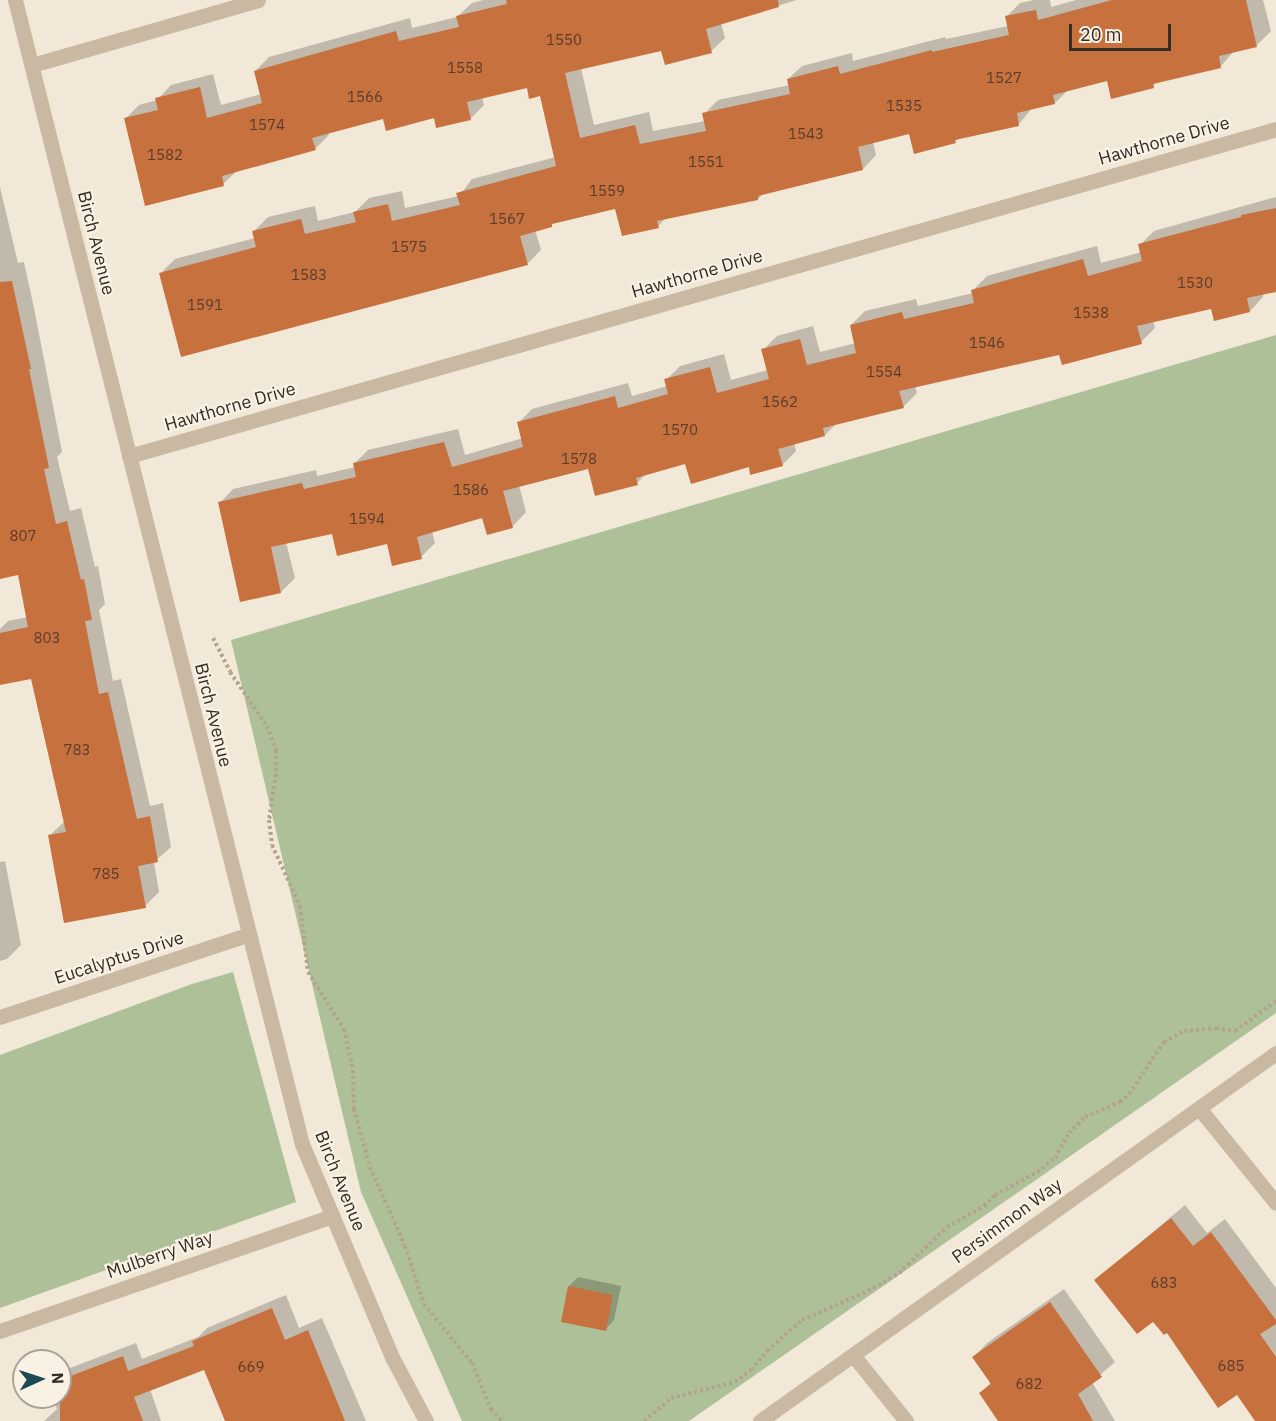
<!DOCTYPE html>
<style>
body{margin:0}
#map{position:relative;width:1276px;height:1421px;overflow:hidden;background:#f1e8d7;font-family:"IBM Plex Sans",sans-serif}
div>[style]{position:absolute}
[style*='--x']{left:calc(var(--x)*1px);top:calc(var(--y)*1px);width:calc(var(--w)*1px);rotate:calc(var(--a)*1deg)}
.green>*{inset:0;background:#adc097}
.shadow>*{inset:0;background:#0003}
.building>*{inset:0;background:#c7713f}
.path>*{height:4px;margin-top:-2px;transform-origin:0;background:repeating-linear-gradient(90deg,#b4a38e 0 3px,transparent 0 6px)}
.minor>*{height:15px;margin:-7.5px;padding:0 7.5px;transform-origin:7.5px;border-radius:7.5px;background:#c9b9a3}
span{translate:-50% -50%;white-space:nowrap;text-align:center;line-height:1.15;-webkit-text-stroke:4.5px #f9f1e3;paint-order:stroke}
.number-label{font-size:15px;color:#593d2c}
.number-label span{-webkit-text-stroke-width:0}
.street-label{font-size:18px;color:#342c25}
.north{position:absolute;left:12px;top:1349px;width:60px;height:60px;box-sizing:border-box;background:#f9f1e3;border:2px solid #aaa297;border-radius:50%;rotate:87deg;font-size:16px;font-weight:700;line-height:24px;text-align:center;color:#342c25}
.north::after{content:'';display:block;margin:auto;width:21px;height:27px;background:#1b4a55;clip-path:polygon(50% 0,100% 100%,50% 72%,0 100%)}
.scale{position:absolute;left:1069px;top:24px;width:102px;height:27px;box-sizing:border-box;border:3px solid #342c25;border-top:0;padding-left:8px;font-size:18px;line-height:21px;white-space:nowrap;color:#342c25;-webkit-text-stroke:4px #f9f1e3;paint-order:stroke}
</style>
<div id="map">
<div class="green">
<div style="clip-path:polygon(1276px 335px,1276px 1013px,689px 1421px,462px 1421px,361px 1192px,231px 640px)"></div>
<div style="clip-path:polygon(233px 972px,296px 1202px,0 1308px,0 1055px,192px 984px)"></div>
</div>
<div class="shadow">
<div style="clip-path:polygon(483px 0,797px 0,721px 23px,725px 38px,711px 51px,662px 49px,581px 68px,594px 125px,649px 112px,653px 131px,705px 121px,704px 114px,718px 100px,790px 85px,788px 79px,802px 66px,852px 53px,853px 61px,945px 37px,946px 39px,1008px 26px,1006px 17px,1020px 3px,1034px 0,1050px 0,1051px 7px,1076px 0,1263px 0,1271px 31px,1257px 45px,1234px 51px,1221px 66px,1157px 82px,1153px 86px,1108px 79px,1068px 90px,1055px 103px,1032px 108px,1019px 124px,959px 138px,955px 141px,910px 132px,873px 142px,876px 155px,863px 169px,763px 194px,758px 199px,667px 217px,658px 226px,616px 207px,555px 222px,535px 230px,541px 250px,527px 264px,161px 273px,175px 259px,255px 238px,254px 231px,268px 217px,315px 206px,318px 221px,355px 212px,369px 198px,402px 191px,405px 208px,459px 196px,472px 179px,556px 157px,541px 94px,528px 86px,482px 97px,484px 105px,470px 119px,384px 118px,328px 132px,329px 135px,315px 149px,238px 170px,223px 184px,125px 119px,139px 105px,157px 100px,171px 85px,213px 74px,221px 105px,261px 94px,255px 71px,269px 57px,410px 18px,412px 28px,457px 17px,472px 3px)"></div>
<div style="clip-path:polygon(0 187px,18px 263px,24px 262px,34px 308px,62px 452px,57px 457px,70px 511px,81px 508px,95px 567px,98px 566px,105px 604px,99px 610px,113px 681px,121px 679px,150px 806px,163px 803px,171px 847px,154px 862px,159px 892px,145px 906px,50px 835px,65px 821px,32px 677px,0 663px,0 629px,8px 621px,28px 617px,19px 573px,0 577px)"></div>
<div style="clip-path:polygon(1276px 197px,1276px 291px,1263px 293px,1263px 297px,1250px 311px,1212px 308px,1153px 321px,1155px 328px,1141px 342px,1060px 353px,915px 386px,917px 393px,903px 407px,837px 423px,825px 435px,794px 443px,796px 451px,782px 465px,686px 462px,647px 473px,637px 483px,589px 467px,519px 485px,526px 512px,513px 526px,488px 533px,483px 517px,432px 531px,435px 543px,421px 557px,388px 543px,333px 532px,286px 542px,295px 578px,281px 592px,220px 503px,233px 489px,316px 470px,317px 476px,355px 467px,354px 464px,368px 450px,458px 429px,465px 455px,523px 438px,519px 422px,532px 409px,628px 383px,632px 396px,667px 386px,666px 380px,680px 366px,724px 354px,731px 380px,768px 370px,763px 350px,777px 336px,813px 326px,820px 352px,856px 343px,851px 325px,865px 311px,916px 299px,918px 306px,973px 293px,973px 290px,987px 276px,1097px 246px,1101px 263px,1142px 252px,1140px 245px,1154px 231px)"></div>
<div style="clip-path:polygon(5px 861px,21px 945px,7px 959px,0 961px,0 862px)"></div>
<div style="clip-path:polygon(1185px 1205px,1207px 1233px,1225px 1219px,1276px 1288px,1276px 1421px,1256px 1421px,1237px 1393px,1168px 1331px,1096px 1280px)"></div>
<div style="clip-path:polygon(578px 1277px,621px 1286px,614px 1320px,605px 1330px,569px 1286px)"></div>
<div style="clip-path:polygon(1064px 1289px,1115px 1362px,1092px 1382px,1115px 1421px,1000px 1421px,981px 1393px,991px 1382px,974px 1357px,987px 1343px)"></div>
<div style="clip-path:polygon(286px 1295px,299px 1328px,322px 1318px,366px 1421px,226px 1421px,205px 1368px,150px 1389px,161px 1421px,44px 1421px,57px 1409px,53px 1397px,60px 1397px,62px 1371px,136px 1343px,142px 1359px,198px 1337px,207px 1328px)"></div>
</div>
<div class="building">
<div style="clip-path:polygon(506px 0,778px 0,779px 7px,706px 29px,712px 53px,665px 65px,661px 51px,565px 73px,580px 138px,635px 125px,640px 144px,706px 131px,702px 113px,790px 94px,787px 79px,838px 66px,840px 74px,932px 50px,932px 52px,1009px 35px,1005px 16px,1036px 10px,1038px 20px,1112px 0,1246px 0,1257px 47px,1219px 56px,1221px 68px,1153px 84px,1154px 88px,1111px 99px,1107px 81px,1053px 95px,1055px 104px,1017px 113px,1019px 126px,955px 140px,956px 143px,914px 154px,909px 134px,858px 147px,863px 170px,758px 196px,758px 200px,657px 221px,659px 228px,622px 236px,615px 209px,552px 224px,552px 227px,520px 236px,528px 265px,181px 357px,159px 273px,256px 247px,252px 231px,301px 219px,305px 234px,356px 222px,353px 212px,388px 204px,392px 221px,460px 205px,456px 193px,556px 166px,540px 96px,529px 99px,527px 88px,467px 102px,471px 120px,436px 128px,434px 118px,386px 131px,383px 119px,312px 138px,316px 150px,222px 176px,224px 186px,145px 206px,124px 118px,158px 110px,155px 98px,200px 87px,207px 118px,262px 103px,254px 71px,396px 31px,399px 41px,459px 27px,456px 16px,507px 4px)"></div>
<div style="clip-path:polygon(1276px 208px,1276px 292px,1247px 298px,1250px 312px,1214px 321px,1211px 309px,1137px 326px,1142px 344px,1062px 365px,1059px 355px,899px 391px,904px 408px,823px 428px,825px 436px,778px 449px,783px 466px,750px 475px,749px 467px,691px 484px,685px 464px,636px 478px,638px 485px,595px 496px,588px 469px,503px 491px,513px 528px,487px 535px,482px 518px,417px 537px,422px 559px,392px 566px,387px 544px,337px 556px,332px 534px,271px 547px,281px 593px,240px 602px,218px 502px,302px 483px,304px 489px,356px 477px,353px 463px,444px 442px,452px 467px,523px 447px,517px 422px,615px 396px,618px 408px,668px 394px,664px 379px,710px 367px,717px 393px,769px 379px,761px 349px,800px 339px,807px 365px,856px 353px,850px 325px,902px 312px,904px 319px,974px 303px,971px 290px,1083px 259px,1088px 276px,1142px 261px,1138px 244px,1241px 217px,1241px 215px)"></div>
<div style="clip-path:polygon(12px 281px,31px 369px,29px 369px,49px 468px,44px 469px,56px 524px,67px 521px,81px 580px,84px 579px,92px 620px,85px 621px,99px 694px,108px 692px,137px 819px,150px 816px,158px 862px,138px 866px,146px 908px,64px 923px,48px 835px,66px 832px,31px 679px,0 685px,0 633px,28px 627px,18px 575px,0 579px,0 282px)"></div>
<div style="clip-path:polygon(1171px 1218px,1193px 1246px,1211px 1232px,1276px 1320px,1276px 1324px,1260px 1334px,1276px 1357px,1276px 1421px,1255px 1421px,1237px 1395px,1218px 1408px,1167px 1333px,1164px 1335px,1153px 1322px,1137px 1334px,1094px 1280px)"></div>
<div style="clip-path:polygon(568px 1286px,613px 1295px,606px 1331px,561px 1322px)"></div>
<div style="clip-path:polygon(1050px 1302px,1102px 1377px,1078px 1394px,1093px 1421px,998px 1421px,979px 1393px,991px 1384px,972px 1357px)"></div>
<div style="clip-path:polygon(272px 1308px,285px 1340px,308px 1330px,345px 1421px,225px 1421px,204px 1370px,134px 1397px,143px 1421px,60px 1421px,60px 1380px,123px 1356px,128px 1371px,194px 1346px,192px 1341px)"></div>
</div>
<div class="path">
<div style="--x:213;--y:638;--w:38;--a:63"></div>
<div style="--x:230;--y:672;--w:65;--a:55.6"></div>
<div style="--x:267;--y:726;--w:26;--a:69"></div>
<div style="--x:276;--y:750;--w:24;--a:90"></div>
<div style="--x:276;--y:774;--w:47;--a:98.7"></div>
<div style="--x:269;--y:820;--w:25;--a:83"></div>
<div style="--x:272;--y:845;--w:67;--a:65.3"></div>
<div style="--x:300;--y:906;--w:66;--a:83.1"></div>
<div style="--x:308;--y:972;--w:67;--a:57.7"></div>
<div style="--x:344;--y:1029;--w:42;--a:77.6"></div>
<div style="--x:353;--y:1070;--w:39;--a:89"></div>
<div style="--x:354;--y:1109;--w:60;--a:74.6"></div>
<div style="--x:370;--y:1167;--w:86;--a:66.1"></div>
<div style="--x:405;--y:1246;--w:61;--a:71.9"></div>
<div style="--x:424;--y:1304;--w:76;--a:50.9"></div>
<div style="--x:472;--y:1363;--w:50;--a:67.6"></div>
<div style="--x:491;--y:1409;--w:16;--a:47"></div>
<div style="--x:644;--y:1421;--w:35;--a:-40"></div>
<div style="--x:671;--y:1398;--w:66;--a:-14"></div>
<div style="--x:735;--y:1382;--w:20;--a:-37"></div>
<div style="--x:751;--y:1370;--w:25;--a:-50"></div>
<div style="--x:767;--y:1351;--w:47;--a:-41.5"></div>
<div style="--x:802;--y:1320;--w:72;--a:-23.7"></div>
<div style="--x:868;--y:1291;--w:36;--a:-30"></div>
<div style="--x:899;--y:1273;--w:66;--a:-43.8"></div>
<div style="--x:947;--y:1227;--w:43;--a:-29.6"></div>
<div style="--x:984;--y:1206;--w:16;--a:-45"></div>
<div style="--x:995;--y:1195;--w:48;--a:-28.7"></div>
<div style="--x:1037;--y:1172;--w:23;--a:-38"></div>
<div style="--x:1055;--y:1158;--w:29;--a:-61"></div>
<div style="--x:1069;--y:1133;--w:23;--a:-45"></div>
<div style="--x:1085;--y:1117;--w:38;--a:-23"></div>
<div style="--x:1120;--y:1102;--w:12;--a:-42"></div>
<div style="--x:1129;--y:1094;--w:63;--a:-56.1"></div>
<div style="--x:1164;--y:1042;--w:23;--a:-29"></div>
<div style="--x:1184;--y:1031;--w:32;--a:-5"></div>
<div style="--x:1216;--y:1028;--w:19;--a:9"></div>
<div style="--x:1235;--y:1031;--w:51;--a:-36.2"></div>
</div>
<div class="minor">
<div style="--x:15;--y:0;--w:1179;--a:75.92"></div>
<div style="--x:302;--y:1144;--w:233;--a:67.1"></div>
<div style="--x:393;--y:1359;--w:70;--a:62"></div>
<div style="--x:32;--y:65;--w:235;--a:-16"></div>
<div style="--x:129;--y:456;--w:1193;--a:-15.91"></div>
<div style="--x:0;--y:1017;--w:262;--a:-18.4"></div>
<div style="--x:1199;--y:1108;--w:122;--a:51"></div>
<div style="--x:0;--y:1331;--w:351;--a:-19.1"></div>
<div style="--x:853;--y:1355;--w:85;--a:51.2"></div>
<div style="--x:760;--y:1421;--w:634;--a:-35.5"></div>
</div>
<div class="number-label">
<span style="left:564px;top:40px">1550</span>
<span style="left:465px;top:68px">1558</span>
<span style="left:1004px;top:78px">1527</span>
<span style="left:365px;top:97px">1566</span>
<span style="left:904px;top:106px">1535</span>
<span style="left:267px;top:125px">1574</span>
<span style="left:806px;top:134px">1543</span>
<span style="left:165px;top:155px">1582</span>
<span style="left:706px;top:162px">1551</span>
<span style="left:607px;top:191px">1559</span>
<span style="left:507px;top:219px">1567</span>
<span style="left:409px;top:247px">1575</span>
<span style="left:309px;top:275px">1583</span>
<span style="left:1195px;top:283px">1530</span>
<span style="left:205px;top:305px">1591</span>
<span style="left:1091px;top:313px">1538</span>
<span style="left:987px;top:343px">1546</span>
<span style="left:884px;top:372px">1554</span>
<span style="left:780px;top:402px">1562</span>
<span style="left:680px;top:430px">1570</span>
<span style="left:579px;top:459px">1578</span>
<span style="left:471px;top:490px">1586</span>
<span style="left:367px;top:519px">1594</span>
<span style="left:23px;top:536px">807</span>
<span style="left:47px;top:638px">803</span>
<span style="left:77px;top:750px">783</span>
<span style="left:106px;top:874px">785</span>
<span style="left:1164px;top:1283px">683</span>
<span style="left:1231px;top:1366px">685</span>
<span style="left:251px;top:1367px">669</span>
<span style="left:1029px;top:1384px">682</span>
</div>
<div class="street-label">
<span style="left:1164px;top:141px;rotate:-16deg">Hawthorne Drive</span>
<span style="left:96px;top:243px;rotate:76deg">Birch Avenue</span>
<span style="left:697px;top:274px;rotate:-16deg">Hawthorne Drive</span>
<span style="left:230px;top:407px;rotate:-16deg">Hawthorne Drive</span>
<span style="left:213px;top:715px;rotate:76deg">Birch Avenue</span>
<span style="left:119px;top:958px;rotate:-18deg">Eucalyptus Drive</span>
<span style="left:340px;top:1181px;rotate:68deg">Birch Avenue</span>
<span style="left:1007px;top:1221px;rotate:-36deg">Persimmon Way</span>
<span style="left:160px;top:1255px;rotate:-19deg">Mulberry Way</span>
</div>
<div class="north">N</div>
<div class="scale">20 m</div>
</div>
